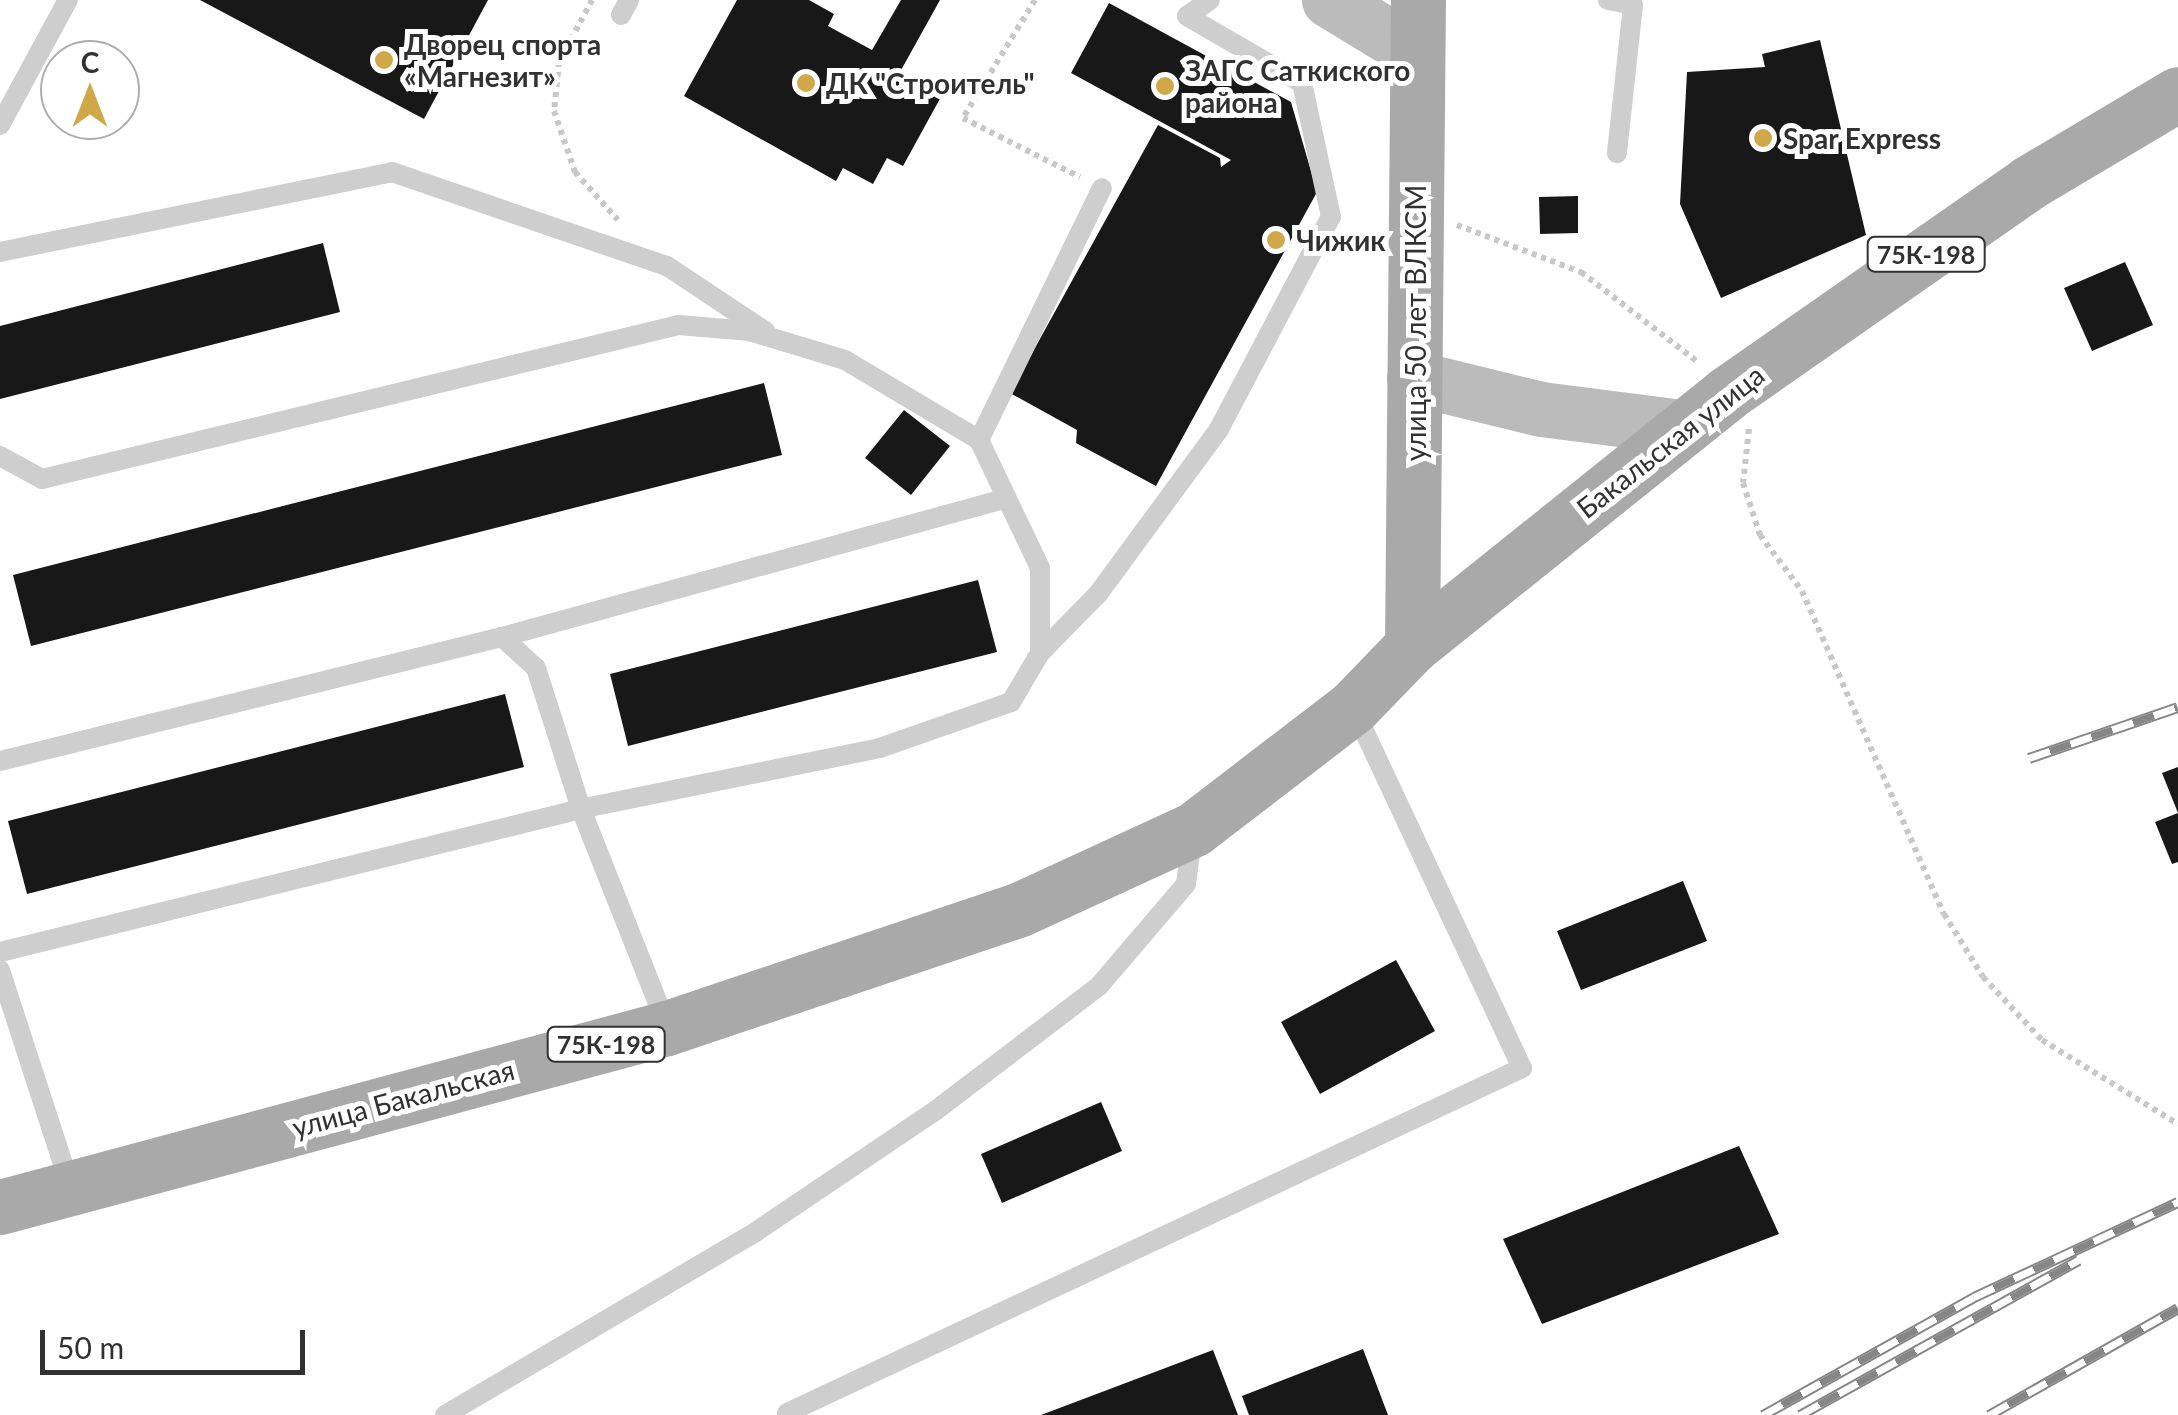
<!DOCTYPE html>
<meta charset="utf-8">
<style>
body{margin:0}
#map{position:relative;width:2178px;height:1415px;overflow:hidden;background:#fff;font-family:Lato,sans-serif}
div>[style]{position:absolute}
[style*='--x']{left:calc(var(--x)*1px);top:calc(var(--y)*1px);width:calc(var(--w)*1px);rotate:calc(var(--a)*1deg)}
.building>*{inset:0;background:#181818}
.path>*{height:6px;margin-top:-3px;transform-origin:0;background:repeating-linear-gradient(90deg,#c8c8c8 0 5px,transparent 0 10px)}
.service>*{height:20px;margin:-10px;padding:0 10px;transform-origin:10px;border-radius:10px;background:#cecece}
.secondary>*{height:55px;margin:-27.5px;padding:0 27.5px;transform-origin:27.5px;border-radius:27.5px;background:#bbb}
.primary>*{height:55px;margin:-27.5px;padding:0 27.5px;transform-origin:27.5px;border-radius:27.5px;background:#a9a9a9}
.rail>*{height:11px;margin-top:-5.5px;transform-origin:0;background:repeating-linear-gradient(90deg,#fff 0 22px,#868686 0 44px);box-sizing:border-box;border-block:2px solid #868686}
.dots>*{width:28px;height:28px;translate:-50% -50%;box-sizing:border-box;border:5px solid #fff;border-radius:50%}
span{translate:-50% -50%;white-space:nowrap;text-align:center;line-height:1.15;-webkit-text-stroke:10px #fff;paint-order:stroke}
.shield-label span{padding:2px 8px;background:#fff;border:2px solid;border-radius:8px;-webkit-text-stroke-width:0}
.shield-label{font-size:25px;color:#313131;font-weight:700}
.poi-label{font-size:28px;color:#313131;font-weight:700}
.left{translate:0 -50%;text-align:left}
.street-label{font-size:28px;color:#313131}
.north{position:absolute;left:40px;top:40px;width:100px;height:100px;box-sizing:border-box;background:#fff;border:2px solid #adadad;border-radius:50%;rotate:0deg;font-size:28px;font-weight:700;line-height:40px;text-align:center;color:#313131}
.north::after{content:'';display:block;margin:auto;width:35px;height:45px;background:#d1a849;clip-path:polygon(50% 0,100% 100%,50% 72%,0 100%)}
.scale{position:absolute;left:40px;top:1330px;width:265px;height:45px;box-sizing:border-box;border:5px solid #313131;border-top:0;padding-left:12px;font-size:30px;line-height:35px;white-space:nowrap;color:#313131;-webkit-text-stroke:8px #fff;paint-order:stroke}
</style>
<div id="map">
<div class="building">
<div style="clip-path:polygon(200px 0,488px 0,424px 119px)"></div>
<div style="clip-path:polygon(737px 0,809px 0,834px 14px,828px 26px,872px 50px,901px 0,940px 0,900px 72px,942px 95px,903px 166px,887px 158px,873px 184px,843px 168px,836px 181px,684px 96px)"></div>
<div style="clip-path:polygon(1109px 3px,1291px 102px,1317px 192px,1156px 486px,1076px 443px,1077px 430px,1010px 393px,1158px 125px,1220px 158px,1221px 167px,1231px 160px,1071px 73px)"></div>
<div style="clip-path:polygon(1820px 40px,1866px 235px,1721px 298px,1680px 204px,1687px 72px,1765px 67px,1762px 54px)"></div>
<div style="clip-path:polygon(1578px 196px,1578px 233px,1540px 234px,1539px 197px)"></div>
<div style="clip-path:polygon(323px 243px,340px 312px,0 399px,0 326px)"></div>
<div style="clip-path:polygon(2125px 262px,2153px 325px,2092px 351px,2064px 288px)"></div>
<div style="clip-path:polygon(764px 383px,782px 455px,31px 646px,13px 575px)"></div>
<div style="clip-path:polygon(904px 410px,950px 446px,911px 495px,865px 458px)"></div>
<div style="clip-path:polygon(978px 580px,997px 652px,628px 746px,610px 674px)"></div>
<div style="clip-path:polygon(505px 694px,524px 767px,27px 894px,8px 821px)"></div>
<div style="clip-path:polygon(2178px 767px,2178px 862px,2172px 864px,2155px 822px,2178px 813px,2162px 773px)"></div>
<div style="clip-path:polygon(1683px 881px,1707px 941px,1581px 990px,1557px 931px)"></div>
<div style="clip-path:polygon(1396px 960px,1435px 1031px,1320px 1094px,1281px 1022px)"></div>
<div style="clip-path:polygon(1101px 1102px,1122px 1151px,1002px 1203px,981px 1154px)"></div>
<div style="clip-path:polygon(1739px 1146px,1779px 1234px,1542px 1324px,1503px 1239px)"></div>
<div style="clip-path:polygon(1363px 1349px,1388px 1415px,1249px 1415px,1242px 1396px)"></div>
<div style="clip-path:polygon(1213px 1350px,1238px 1415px,1041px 1415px)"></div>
</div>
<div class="path">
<div style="--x:592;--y:0;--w:70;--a:118"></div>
<div style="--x:559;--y:62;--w:49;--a:95.8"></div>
<div style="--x:554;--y:111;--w:65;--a:71"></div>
<div style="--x:575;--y:172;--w:64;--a:48.1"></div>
<div style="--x:1035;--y:0;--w:138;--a:121.4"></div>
<div style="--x:963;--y:118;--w:131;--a:26.8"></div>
<div style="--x:1457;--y:225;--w:133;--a:20.8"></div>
<div style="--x:1581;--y:272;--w:149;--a:37.6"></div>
<div style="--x:1749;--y:429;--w:54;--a:96.3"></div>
<div style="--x:1743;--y:483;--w:55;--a:71.9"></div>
<div style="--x:1760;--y:535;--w:70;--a:53.1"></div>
<div style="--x:1802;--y:591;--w:353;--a:66.3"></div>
<div style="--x:1944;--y:914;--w:74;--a:58.2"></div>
<div style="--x:1983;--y:977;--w:86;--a:46.9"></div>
<div style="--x:2042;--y:1040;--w:160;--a:31.7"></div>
</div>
<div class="service">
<div style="--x:1608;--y:0;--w:25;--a:11"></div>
<div style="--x:1633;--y:5;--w:149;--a:96.2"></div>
<div style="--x:621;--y:15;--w:17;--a:-62"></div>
<div style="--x:0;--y:125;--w:142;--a:-61.5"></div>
<div style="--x:0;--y:252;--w:400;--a:-11.5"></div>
<div style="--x:392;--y:172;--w:291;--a:18.9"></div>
<div style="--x:667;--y:266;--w:118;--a:33.6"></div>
<div style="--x:979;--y:440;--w:280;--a:-64"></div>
<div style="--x:0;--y:456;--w:48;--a:28.7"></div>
<div style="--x:42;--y:479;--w:655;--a:-13.59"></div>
<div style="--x:679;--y:325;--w:70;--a:4.9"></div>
<div style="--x:749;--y:331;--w:100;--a:16.8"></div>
<div style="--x:845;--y:360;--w:156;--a:30.8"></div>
<div style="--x:979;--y:440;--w:142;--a:64.5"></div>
<div style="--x:1040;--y:568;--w:85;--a:90"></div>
<div style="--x:1040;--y:653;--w:57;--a:120.6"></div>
<div style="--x:1011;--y:702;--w:139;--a:160.7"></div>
<div style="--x:880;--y:748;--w:305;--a:168.5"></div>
<div style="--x:581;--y:809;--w:598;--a:166.17"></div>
<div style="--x:502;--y:637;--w:521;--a:-15.37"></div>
<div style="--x:1040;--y:653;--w:83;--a:-45.5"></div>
<div style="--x:1098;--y:594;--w:205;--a:-53.7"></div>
<div style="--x:1219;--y:429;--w:240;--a:-62.2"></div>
<div style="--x:1331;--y:217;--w:137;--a:-102.2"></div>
<div style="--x:1302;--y:83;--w:133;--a:-149.8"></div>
<div style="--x:1187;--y:16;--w:28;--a:-35"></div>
<div style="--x:0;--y:761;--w:517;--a:-13.87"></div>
<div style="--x:502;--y:637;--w:46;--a:42.4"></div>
<div style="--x:536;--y:668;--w:148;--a:72.3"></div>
<div style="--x:581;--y:809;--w:233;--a:68.4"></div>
<div style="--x:0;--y:970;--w:226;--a:72"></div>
<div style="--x:787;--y:1413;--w:812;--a:-25.14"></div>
<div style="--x:1522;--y:1068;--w:396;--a:-115.1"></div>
<div style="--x:445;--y:1415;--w:362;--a:-30.5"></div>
<div style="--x:757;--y:1231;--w:215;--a:-34"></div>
<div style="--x:935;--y:1111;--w:206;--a:-37.3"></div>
<div style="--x:1099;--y:986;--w:134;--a:-49.5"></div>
<div style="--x:1186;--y:884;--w:45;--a:-82.4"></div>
</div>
<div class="secondary">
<div style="--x:1329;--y:0;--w:102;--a:31.3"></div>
<div style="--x:1414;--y:378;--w:131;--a:13.7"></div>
<div style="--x:1541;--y:409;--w:142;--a:7.3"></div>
</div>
<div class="primary">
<div style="--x:1412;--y:646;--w:646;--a:-89.47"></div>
<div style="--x:0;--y:1207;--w:691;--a:-15.02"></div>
<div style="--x:667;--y:1028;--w:370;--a:-18.6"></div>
<div style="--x:1018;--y:910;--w:194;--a:-24.7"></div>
<div style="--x:1194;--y:829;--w:200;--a:-37.5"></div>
<div style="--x:1353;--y:707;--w:85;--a:-46"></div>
<div style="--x:1412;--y:646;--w:403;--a:-38.7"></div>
<div style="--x:1726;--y:394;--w:368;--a:-34.9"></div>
<div style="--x:2028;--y:183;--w:174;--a:-30.7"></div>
</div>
<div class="rail">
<div style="--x:2029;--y:758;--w:157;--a:-18.9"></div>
<div style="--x:1763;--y:1415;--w:242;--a:-29.2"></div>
<div style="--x:1974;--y:1297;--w:225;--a:-25"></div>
<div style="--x:1800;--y:1415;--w:319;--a:-29.1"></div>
<div style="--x:1989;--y:1415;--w:217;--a:-29.5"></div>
</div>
<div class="dots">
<div style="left:384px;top:60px;background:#d1a849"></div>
<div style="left:806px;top:83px;background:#d1a849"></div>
<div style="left:1165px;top:86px;background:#d1a849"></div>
<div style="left:1763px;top:138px;background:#d1a849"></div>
<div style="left:1276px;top:240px;background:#d1a849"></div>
</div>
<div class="shield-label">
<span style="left:1926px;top:254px">75К-198</span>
<span style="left:606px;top:1044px">75К-198</span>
</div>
<div class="poi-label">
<span class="left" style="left:404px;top:60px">Дворец спорта<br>«Магнезит»</span>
<span class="left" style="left:1185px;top:86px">ЗАГС Саткиского<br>района</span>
<span class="left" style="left:826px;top:83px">ДК "Строитель"</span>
<span class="left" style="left:1783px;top:138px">Spar Express</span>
<span class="left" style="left:1296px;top:240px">Чижик</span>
</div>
<div class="street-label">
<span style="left:1415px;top:323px;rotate:-90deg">улица 50 лет ВЛКСМ</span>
<span style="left:1670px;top:441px;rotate:-38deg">Бакальская улица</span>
<span style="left:403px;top:1098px;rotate:-15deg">улица Бакальская</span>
</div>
<div class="north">С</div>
<div class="scale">50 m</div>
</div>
